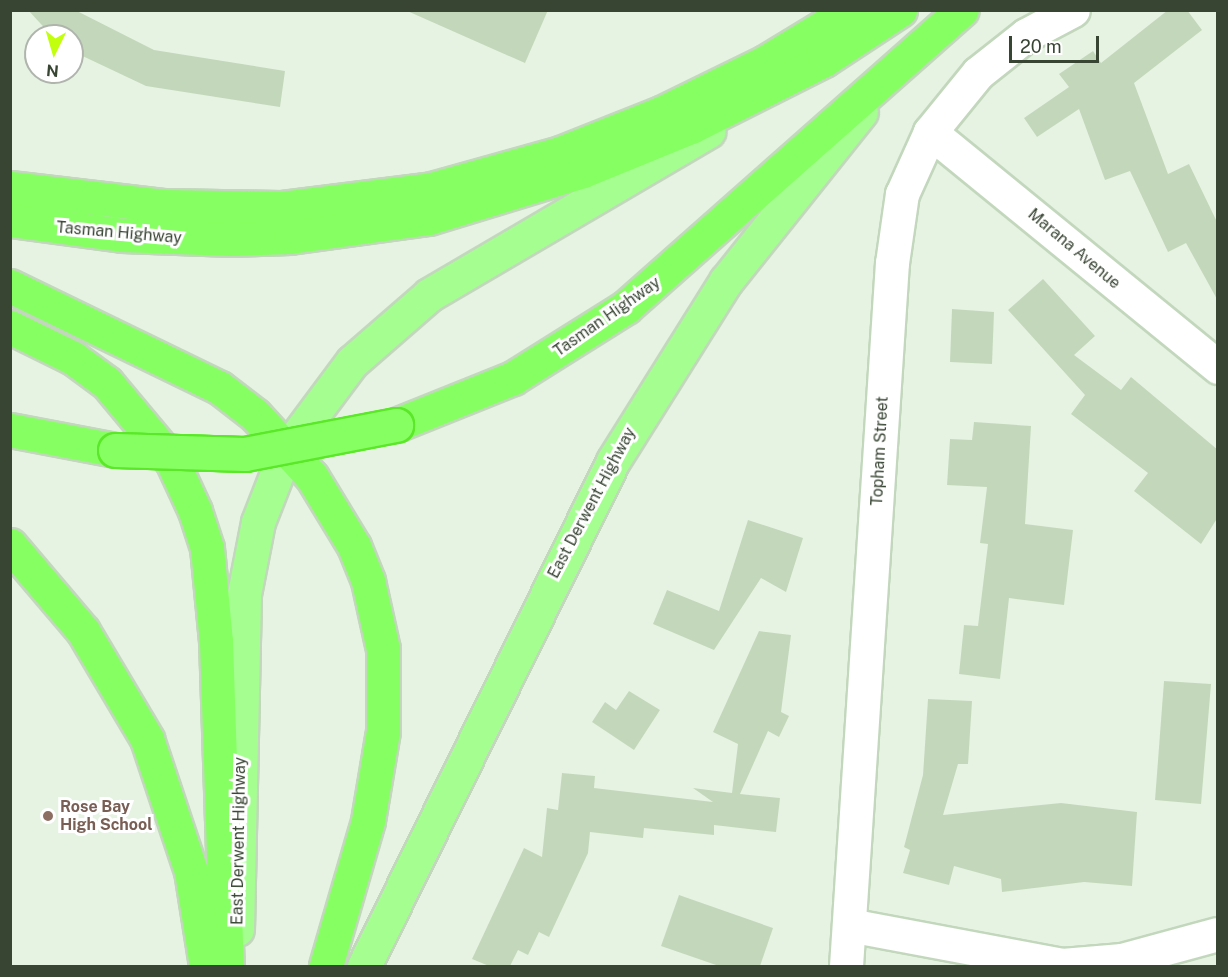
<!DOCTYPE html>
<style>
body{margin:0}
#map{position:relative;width:1228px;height:977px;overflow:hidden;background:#e6f3e3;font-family:"Public Sans",sans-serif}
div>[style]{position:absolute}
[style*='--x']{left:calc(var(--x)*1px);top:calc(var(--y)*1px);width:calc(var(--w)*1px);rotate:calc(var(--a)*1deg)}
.building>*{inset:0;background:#c3d8bb}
.roads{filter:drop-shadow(2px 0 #c2d7bc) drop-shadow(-2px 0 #c2d7bc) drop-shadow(0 2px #c2d7bc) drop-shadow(0 -2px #c2d7bc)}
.street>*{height:33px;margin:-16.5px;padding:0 16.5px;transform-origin:16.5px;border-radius:16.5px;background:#fff}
.primary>*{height:33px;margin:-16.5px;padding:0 16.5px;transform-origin:16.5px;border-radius:16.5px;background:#a4ff90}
.highway>*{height:33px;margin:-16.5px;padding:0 16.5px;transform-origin:16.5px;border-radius:16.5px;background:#86ff62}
.bridges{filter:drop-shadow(2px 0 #5be828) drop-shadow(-2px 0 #5be828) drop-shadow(0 2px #5be828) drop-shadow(0 -2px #5be828)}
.highway-bridge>*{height:33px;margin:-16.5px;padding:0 16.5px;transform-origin:16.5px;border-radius:16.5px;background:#86ff62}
.dots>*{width:16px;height:16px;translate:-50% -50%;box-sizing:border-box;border:3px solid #fff;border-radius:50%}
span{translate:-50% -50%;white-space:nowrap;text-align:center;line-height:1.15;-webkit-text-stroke:6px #fff;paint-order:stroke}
.street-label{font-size:16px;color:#384533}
.education-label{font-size:16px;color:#785e54;font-weight:700}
.left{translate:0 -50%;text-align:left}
.frame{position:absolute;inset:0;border:12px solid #384533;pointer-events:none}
.north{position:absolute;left:24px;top:24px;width:60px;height:60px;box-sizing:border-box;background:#fff;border:2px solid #afb5ad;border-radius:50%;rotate:185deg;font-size:16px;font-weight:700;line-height:24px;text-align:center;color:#384533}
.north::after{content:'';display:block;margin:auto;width:21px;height:27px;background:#c2ff0e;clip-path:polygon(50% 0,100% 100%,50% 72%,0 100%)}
.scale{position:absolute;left:1009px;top:36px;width:90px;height:27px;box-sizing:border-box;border:3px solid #384533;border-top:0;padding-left:8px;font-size:18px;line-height:21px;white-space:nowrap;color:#384533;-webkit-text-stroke:4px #fff;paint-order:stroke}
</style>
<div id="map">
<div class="building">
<div style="clip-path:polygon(28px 10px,75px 10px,154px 50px,285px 71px,280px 107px,146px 86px,72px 51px,72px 36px,52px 36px)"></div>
<div style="clip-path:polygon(405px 10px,548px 10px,525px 63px)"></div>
<div style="clip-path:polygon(1168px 10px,1187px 10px,1202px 30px,1134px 83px,1168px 174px,1189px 164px,1218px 224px,1218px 301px,1186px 243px,1168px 252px,1130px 171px,1105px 180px,1079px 109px,1037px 137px,1024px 118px,1069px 87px,1059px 74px,1093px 51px,1101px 63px)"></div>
<div style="clip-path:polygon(1043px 279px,1095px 336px,1074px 355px,1121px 390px,1131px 377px,1218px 450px,1218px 517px,1201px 544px,1134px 491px,1148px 473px,1071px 414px,1085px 395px,1008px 310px)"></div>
<div style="clip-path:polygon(952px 309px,994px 312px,992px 364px,950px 362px)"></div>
<div style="clip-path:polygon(974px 422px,1031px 426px,1025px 524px,1073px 530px,1064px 605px,1009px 598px,1000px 679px,959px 674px,964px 625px,978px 626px,988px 544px,980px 543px,987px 487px,947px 485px,950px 439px,972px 440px)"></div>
<div style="clip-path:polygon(748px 520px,803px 538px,786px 592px,761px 578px,714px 650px,653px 624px,667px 590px,719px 611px)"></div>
<div style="clip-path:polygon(759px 631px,791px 635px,781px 712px,789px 716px,779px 737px,768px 731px,740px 794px,780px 798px,776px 832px,714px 825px,714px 835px,644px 828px,643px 838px,590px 832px,588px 853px,549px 937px,539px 932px,528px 955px,518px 950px,510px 966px,489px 966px,472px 959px,524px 848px,542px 857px,547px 808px,558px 810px,562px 773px,595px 776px,594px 788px,713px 802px,693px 788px,732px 793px,738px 744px,713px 732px)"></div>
<div style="clip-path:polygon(1164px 681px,1211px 684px,1201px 804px,1155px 800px)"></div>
<div style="clip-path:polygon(629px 691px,660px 710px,634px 750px,592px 722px,605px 702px,616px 710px)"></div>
<div style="clip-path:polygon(928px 699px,972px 701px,968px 764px,958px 764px,943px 815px,1061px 803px,1137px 812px,1132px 886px,1084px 882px,1002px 892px,1001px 879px,954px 866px,949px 885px,903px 873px,910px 850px,904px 847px,923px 775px)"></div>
<div style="clip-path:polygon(679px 895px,773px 928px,760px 966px,719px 966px,661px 946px)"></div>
</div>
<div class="roads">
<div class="street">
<div style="--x:930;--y:132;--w:372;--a:39.2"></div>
<div style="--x:849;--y:925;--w:217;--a:10.6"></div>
<div style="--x:1062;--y:965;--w:60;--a:-4.8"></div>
<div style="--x:1122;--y:960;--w:99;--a:-15.2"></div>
<div style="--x:846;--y:966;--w:705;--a:-86.26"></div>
<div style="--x:892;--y:263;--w:70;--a:-81.8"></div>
<div style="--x:902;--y:194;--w:68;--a:-65.7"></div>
<div style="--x:930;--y:132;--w:76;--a:-50.9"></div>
<div style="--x:978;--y:73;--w:61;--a:-38.4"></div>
<div style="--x:1026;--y:35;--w:53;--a:-28"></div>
</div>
<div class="primary">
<div style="--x:296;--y:437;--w:94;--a:-53.3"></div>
<div style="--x:352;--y:362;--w:102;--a:-41"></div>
<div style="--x:429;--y:295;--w:324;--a:-30.4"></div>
<div style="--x:237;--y:929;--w:335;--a:-88.8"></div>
<div style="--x:244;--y:594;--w:73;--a:-79"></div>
<div style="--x:258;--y:522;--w:58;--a:-68.7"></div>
<div style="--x:364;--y:966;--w:563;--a:-63.75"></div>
<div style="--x:613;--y:461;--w:213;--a:-57.9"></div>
<div style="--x:726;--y:281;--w:216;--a:-51.4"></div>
</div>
<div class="highway">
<div style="--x:10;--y:188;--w:154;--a:6.7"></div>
<div style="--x:163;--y:206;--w:117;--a:1"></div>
<div style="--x:280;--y:208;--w:153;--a:-7.1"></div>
<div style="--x:432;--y:189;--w:133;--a:-15.7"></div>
<div style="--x:560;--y:153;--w:109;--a:-21.6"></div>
<div style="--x:661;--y:113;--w:116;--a:-26.1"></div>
<div style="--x:765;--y:62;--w:100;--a:-31.2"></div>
<div style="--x:10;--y:220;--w:113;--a:7.6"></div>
<div style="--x:122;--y:235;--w:109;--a:2.1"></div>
<div style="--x:231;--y:239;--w:59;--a:-1.9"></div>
<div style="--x:290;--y:237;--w:140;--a:-7.8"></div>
<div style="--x:429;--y:218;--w:161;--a:-17"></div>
<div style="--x:583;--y:171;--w:117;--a:-22.2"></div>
<div style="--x:691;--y:127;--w:149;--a:-26.7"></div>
<div style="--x:824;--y:60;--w:91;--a:-33.3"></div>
<div style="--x:10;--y:286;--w:233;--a:25.9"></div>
<div style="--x:220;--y:388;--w:44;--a:37.6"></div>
<div style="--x:255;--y:415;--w:84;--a:47.4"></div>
<div style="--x:312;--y:477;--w:81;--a:58.7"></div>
<div style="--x:354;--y:546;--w:38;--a:68"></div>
<div style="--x:368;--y:581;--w:70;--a:77.6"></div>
<div style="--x:383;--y:649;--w:82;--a:90"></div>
<div style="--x:383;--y:731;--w:91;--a:99.5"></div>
<div style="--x:368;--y:821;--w:151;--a:106.2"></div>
<div style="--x:10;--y:327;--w:70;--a:26.2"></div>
<div style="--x:73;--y:358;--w:42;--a:36.3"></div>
<div style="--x:107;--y:383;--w:102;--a:50.2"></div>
<div style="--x:172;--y:461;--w:55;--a:65.3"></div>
<div style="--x:195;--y:511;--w:39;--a:72"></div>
<div style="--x:207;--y:548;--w:93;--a:84.5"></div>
<div style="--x:216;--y:641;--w:325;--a:88.1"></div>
<div style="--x:396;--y:425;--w:126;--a:-21.9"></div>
<div style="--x:513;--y:378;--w:133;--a:-32.1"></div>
<div style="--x:626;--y:307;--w:448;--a:-41.5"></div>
<div style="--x:10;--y:430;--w:107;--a:10.8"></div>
<div style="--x:10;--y:545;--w:113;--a:49.7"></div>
<div style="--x:83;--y:631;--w:126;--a:59.3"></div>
<div style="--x:147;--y:739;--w:139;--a:71.6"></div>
<div style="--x:191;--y:871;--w:96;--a:81"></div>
</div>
</div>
<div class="bridges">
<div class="highway-bridge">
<div style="--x:115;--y:450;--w:130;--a:1.8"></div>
<div style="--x:245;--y:454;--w:154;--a:-10.9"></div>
</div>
</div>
<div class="dots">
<div style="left:48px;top:816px;background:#8d6e63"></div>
</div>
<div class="street-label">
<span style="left:119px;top:233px;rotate:5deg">Tasman Highway</span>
<span style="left:1074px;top:249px;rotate:40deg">Marana Avenue</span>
<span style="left:607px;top:317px;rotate:-35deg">Tasman Highway</span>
<span style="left:880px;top:451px;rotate:-87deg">Topham Street</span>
<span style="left:592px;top:503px;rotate:-62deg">East Derwent Highway</span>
<span style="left:239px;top:841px;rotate:-89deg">East Derwent Highway</span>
</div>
<div class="education-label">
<span class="left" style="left:60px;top:816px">Rose Bay<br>High School</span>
</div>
<div class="frame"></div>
<div class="north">N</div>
<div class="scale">20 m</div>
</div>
